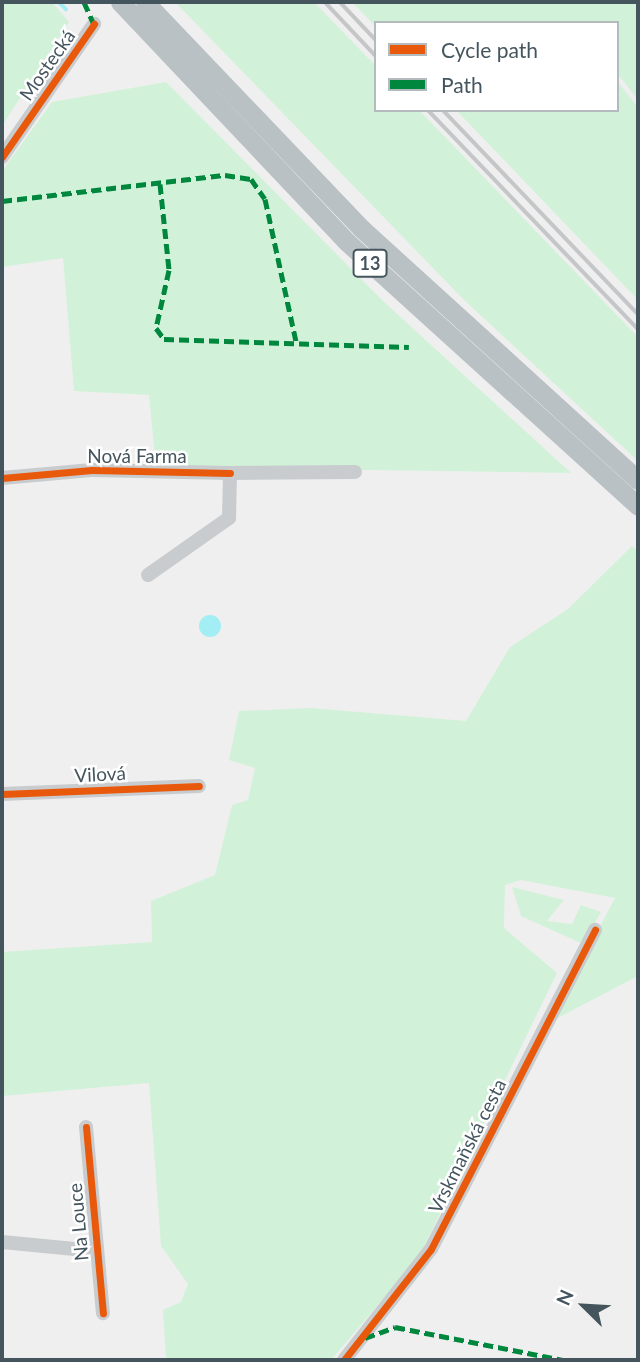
<!DOCTYPE html>
<meta charset="utf-8">
<style>
body{margin:0}
#map{position:relative;width:640px;height:1362px;overflow:hidden;background:#f0efef;font-family:Lato,sans-serif}
div>[style]{position:absolute}
[style*='--x']{left:calc(var(--x)*1px);top:calc(var(--y)*1px);width:calc(var(--w)*1px);rotate:calc(var(--a)*1deg)}
.green>*{inset:0;background:#d1f2d9}
.water>*{inset:0;background:#a2eef4}
.round{border-radius:50%}
.stream>*{height:3.5px;margin:-1.75px;padding:0 1.75px;transform-origin:1.75px;border-radius:1.75px;background:#a2eef4}
.minor>*{height:14px;margin:-7px;padding:0 7px;transform-origin:7px;border-radius:7px;background:#c8ccce}
.highway>*{height:19px;margin:-9.5px;padding:0 9.5px;transform-origin:9.5px;border-radius:9.5px;background:#bac1c4}
.rail>*{height:3.5px;margin:-1.75px;padding:0 1.75px;transform-origin:1.75px;border-radius:1.75px;background:#c4c6c8}
.quiet>*{height:5px;margin-top:-2.5px;transform-origin:0;background:repeating-linear-gradient(90deg,#00873e 0 10px,transparent 0 15px)}
.cycleway>*{height:7px;margin:-3.5px;padding:0 3.5px;transform-origin:3.5px;border-radius:3.5px;background:#e8590c}
span{translate:-50% -50%;white-space:nowrap;text-align:center;line-height:1.15;-webkit-text-stroke:5px #fff;paint-order:stroke}
.shield-label span{padding:2px 5px;background:#fff;border:2px solid;border-radius:5px;-webkit-text-stroke-width:0}
.shield-label{font-size:18px;color:#44555e;font-weight:700}
.street-label{font-size:19px;color:#44555e}
.frame{position:absolute;inset:0;border:4px solid #44555e;pointer-events:none}
.legend{position:absolute;left:374px;top:21px;width:245px;height:91px;box-sizing:border-box;background:#fff;border:2px solid #b4bbbf;margin:0;padding:9px 12px;list-style:none;font-size:21px;color:#44555e}
.legend li{display:flex;align-items:center;gap:14px;height:35px}
.legend b{width:35px;border:2px solid #b4bbbf}
.north{position:absolute;left:549px;top:1271px;width:70px;height:70px;-webkit-text-stroke:5px #fff;paint-order:stroke;rotate:294deg;font-size:19px;font-weight:700;line-height:28px;text-align:center;color:#44555e}
.north::after{content:'';display:block;margin:auto;width:24px;height:32px;background:#44555e;clip-path:polygon(50% 0,100% 100%,50% 72%,0 100%)}
</style>
<div id="map">
<div class="green">
<div style="clip-path:polygon(2px 2px,52px 2px,69px 22px,2px 126px)"></div>
<div style="clip-path:polygon(175px 2px,314px 2px,376px 66px,376px 110px,419px 110px,638px 337px,638px 461px,464px 300px)"></div>
<div style="clip-path:polygon(352px 2px,638px 2px,638px 100px,617px 73px,617px 23px,376px 27px)"></div>
<div style="clip-path:polygon(617px 81px,638px 107px,638px 300px,456px 110px,617px 110px)"></div>
<div style="clip-path:polygon(166px 82px,383px 301px,571px 473px,156px 467px,149px 395px,74px 391px,63px 258px,2px 267px,2px 171px,52px 102px)"></div>
<div style="clip-path:polygon(632px 546px,638px 551px,638px 976px,548px 1023px,615px 898px,521px 880px,505px 885px,504px 928px,557px 973px,419px 1257px,331px 1360px,166px 1360px,163px 1310px,181px 1302px,188px 1284px,161px 1246px,149px 1083px,2px 1096px,2px 952px,152px 942px,151px 901px,215px 875px,232px 805px,248px 800px,255px 768px,229px 760px,239px 711px,311px 708px,466px 721px,510px 647px,568px 609px)"></div>
<div style="clip-path:polygon(512px 887px,564px 900px,547px 921px,572px 924px,581px 905px,601px 912px,583px 944px,521px 916px)"></div>
</div>
<div class="water">
<div class="round" style="left:199px;top:615px;width:22px;height:22px"></div>
</div>
<div class="stream">
<div style="--x:59;--y:2;--w:10;--a:45"></div>
</div>
<div class="minor">
<div style="--x:2;--y:157;--w:162;--a:-55.3"></div>
<div style="--x:2;--y:478;--w:90;--a:-5.1"></div>
<div style="--x:92;--y:470;--w:138;--a:1.2"></div>
<div style="--x:148;--y:575;--w:99;--a:-35.1"></div>
<div style="--x:229;--y:518;--w:45;--a:-88.7"></div>
<div style="--x:230;--y:473;--w:125;--a:-0.5"></div>
<div style="--x:2;--y:794;--w:197;--a:-2.3"></div>
<div style="--x:86;--y:1127;--w:187;--a:84.8"></div>
<div style="--x:2;--y:1242;--w:94;--a:5.5"></div>
<div style="--x:344;--y:1360;--w:141;--a:-51.9"></div>
<div style="--x:431;--y:1249;--w:359;--a:-62.8"></div>
</div>
<div class="highway">
<div style="--x:120;--y:2;--w:330;--a:46.6"></div>
<div style="--x:347;--y:242;--w:393;--a:42.2"></div>
<div style="--x:145;--y:2;--w:314;--a:46.3"></div>
<div style="--x:362;--y:229;--w:373;--a:42.3"></div>
</div>
<div class="rail">
<div style="--x:325;--y:2;--w:74;--a:46.6"></div>
<div style="--x:340;--y:2;--w:52;--a:46.5"></div>
<div style="--x:428;--y:110;--w:303;--a:46.2"></div>
<div style="--x:443;--y:110;--w:282;--a:46.3"></div>
</div>
<div class="quiet">
<div style="--x:84;--y:2;--w:24;--a:66"></div>
<div style="--x:160;--y:184;--w:86;--a:84"></div>
<div style="--x:169;--y:270;--w:59;--a:102.6"></div>
<div style="--x:156;--y:328;--w:14;--a:54"></div>
<div style="--x:164;--y:339;--w:245;--a:1.9"></div>
<div style="--x:2;--y:201;--w:225;--a:-6.7"></div>
<div style="--x:225;--y:175;--w:26;--a:9"></div>
<div style="--x:251;--y:179;--w:24;--a:55"></div>
<div style="--x:265;--y:199;--w:145;--a:77.7"></div>
<div style="--x:365;--y:1338;--w:32;--a:-20"></div>
<div style="--x:395;--y:1327;--w:171;--a:11.1"></div>
</div>
<div class="cycleway">
<div style="--x:2;--y:157;--w:162;--a:-55.3"></div>
<div style="--x:2;--y:478;--w:90;--a:-5.1"></div>
<div style="--x:92;--y:470;--w:138;--a:1.2"></div>
<div style="--x:2;--y:794;--w:197;--a:-2.3"></div>
<div style="--x:86;--y:1127;--w:187;--a:84.8"></div>
<div style="--x:344;--y:1360;--w:141;--a:-51.9"></div>
<div style="--x:431;--y:1249;--w:359;--a:-62.8"></div>
</div>
<div class="shield-label">
<span style="left:370px;top:263px">13</span>
</div>
<div class="street-label">
<span style="left:47px;top:65px;rotate:-55deg">Mostecká</span>
<span style="left:137px;top:456px">Nová Farma</span>
<span style="left:100px;top:774px;rotate:-3deg">Vilová</span>
<span style="left:467px;top:1146px;rotate:-63deg">Vrskmaňská cesta</span>
<span style="left:78px;top:1222px;rotate:-95deg">Na Louce</span>
</div>
<div class="frame"></div>
<ul class="legend">
<li><b style="height:9px;background:#e8590c"></b>Cycle path</li>
<li><b style="height:9px;background:#00873e"></b>Path</li>
</ul>
<div class="north">N</div>
</div>
